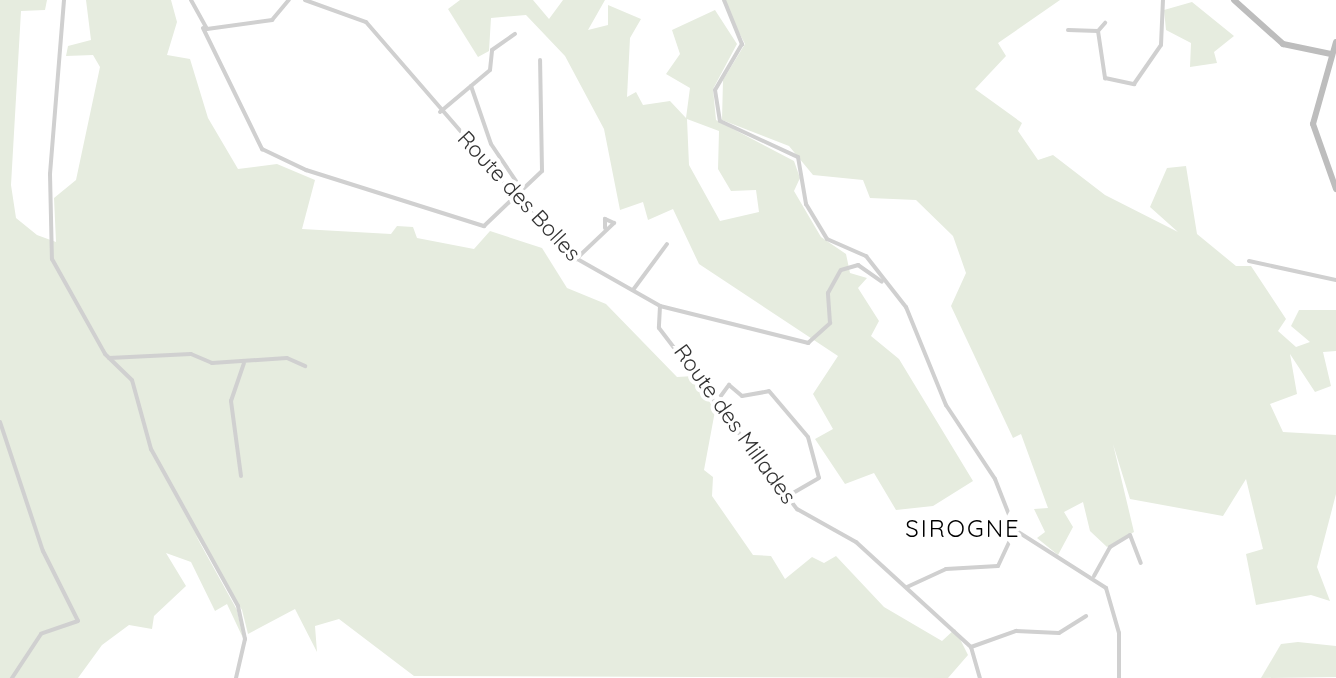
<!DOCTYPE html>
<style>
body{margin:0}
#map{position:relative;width:1336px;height:678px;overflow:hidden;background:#fff;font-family:Quicksand,sans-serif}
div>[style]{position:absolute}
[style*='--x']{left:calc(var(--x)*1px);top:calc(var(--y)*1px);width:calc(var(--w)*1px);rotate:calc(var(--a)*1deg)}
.green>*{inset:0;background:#e6ecdf}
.street>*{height:4px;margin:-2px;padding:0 2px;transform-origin:2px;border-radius:2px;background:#d0d0d0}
.secondary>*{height:6px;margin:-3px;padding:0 3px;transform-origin:3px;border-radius:3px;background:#bdbdbd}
span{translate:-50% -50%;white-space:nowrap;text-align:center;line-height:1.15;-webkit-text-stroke:8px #fff;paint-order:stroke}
.street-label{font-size:22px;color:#333}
.neighbourhood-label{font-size:24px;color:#000;letter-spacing:2px}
</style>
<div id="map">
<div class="green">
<div style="clip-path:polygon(0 0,47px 0,45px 10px,21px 11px,11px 185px,16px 218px,37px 235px,56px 242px,54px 198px,76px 180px,100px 67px,93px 55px,66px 56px,68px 46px,91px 40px,86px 0,171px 0,177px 22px,167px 55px,190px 59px,208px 118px,238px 169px,277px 164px,315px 180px,302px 229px,391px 234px,397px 226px,413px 227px,417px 238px,474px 249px,490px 231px,542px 248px,567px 288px,606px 304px,677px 377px,694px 376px,715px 411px,704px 470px,713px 477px,712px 496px,753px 555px,771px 556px,785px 579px,812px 557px,824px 563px,836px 556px,884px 607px,942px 641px,955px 629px,968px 655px,948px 678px,414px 676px,339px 619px,315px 626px,317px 652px,295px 609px,248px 634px,242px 610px,195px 534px,237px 610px,243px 638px,227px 604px,215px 611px,191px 562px,166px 553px,186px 586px,154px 616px,152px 629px,129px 625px,102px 645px,78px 678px,0 678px)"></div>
<div style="clip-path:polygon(evenodd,460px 0,533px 0,549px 19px,563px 0,605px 0,588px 30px,608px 25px,608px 5px,641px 19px,630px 38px,627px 97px,636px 92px,643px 105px,670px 101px,686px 118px,690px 88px,666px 74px,680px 54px,672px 30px,715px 10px,737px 44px,713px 89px,716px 120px,794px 161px,800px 178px,794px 191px,821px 237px,846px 254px,850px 273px,867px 278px,858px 288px,879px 321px,871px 336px,899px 359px,973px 481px,933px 506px,896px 510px,874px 473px,845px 484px,815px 439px,833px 429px,813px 394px,838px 356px,699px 264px,673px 209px,648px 220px,643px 202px,620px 210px,604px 129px,565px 56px,526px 15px,491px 18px,489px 51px,478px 57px,448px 9px,460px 0,687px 119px,719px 131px,718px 169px,731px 191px,756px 190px,759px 212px,720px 221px,689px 165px,687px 119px)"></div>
<div style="clip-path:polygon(722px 0,1060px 0,998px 43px,1006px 56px,975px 89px,1022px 123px,1018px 131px,1038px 160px,1053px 155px,1105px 195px,1178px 232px,1150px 207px,1167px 168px,1186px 166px,1197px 234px,1236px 266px,1251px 266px,1286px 319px,1278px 331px,1296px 347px,1310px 342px,1291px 326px,1299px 310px,1336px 310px,1336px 351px,1323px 352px,1331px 386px,1315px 392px,1290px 354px,1297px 394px,1270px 404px,1283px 432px,1336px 435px,1336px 494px,1317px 567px,1330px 601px,1311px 595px,1256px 605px,1246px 554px,1263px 549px,1246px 479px,1223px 516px,1130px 499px,1113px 444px,1134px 532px,1107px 547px,1090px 531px,1083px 502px,1064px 512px,1073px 527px,1058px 555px,1037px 538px,1045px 532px,1034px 509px,1048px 508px,1021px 434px,1013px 438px,951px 306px,966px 273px,953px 236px,916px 200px,870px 198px,863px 180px,813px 175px,789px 146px,722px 120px,723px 80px,745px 44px)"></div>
<div style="clip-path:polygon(1192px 2px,1234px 36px,1214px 52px,1217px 63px,1190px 67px,1191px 43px,1166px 30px,1164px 10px)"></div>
<div style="clip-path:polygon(1298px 642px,1336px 646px,1336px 677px,1261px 678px,1281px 644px)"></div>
</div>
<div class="street">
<div style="--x:64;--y:0;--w:175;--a:94.6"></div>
<div style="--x:50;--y:174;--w:85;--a:88.7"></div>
<div style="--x:52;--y:259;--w:109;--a:60.8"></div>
<div style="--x:105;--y:354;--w:37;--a:44"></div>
<div style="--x:132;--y:380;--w:72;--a:74.6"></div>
<div style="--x:151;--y:449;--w:179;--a:61"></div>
<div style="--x:238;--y:606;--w:34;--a:78"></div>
<div style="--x:245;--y:639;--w:40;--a:103"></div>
<div style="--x:191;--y:0;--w:33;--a:61"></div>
<div style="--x:207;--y:29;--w:66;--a:-7.9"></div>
<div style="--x:272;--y:20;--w:26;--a:-50"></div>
<div style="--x:305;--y:0;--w:65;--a:19.8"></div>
<div style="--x:366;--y:22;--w:304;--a:49.1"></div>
<div style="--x:565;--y:252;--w:109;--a:29.6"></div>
<div style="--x:660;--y:306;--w:153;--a:14"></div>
<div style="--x:808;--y:343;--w:30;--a:-42"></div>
<div style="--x:830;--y:323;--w:30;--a:-94"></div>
<div style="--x:828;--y:293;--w:26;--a:-61"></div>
<div style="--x:841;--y:270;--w:18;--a:-16"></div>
<div style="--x:858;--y:265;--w:29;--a:35"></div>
<div style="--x:724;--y:0;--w:48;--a:67.8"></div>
<div style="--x:742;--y:44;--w:53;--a:120.4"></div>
<div style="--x:715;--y:90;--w:31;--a:81"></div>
<div style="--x:720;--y:121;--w:86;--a:24.8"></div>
<div style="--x:798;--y:157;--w:48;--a:80.3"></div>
<div style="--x:806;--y:204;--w:41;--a:59"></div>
<div style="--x:827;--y:239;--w:43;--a:23.6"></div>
<div style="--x:866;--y:256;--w:65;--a:51.9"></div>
<div style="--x:906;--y:307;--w:106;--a:67.8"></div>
<div style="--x:946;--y:405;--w:89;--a:56.5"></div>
<div style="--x:995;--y:479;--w:55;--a:68.6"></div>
<div style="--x:1015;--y:530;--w:108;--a:32.5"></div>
<div style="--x:1106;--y:588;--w:47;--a:73.9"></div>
<div style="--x:1119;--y:633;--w:45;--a:90"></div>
<div style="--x:203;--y:28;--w:135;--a:64"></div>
<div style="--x:262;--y:149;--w:49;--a:25.5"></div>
<div style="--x:306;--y:170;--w:187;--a:17.5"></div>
<div style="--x:484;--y:226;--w:80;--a:-43.5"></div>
<div style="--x:542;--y:171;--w:111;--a:-91"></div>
<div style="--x:1068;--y:30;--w:30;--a:2"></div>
<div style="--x:1098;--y:31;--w:48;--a:81.5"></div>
<div style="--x:1105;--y:78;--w:30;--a:12"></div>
<div style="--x:1134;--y:84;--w:47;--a:-55.3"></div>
<div style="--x:1161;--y:45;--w:45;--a:-87.5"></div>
<div style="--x:1098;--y:31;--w:11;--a:-49"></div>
<div style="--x:471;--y:86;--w:61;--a:71"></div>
<div style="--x:491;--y:144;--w:52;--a:56"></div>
<div style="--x:440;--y:112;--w:65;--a:-40"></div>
<div style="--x:490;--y:70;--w:20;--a:-84"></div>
<div style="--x:492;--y:50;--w:28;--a:-35"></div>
<div style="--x:575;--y:260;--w:54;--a:-43.5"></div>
<div style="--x:614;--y:223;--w:10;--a:-156"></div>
<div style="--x:605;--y:219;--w:9;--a:90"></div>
<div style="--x:1249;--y:261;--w:89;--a:12.3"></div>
<div style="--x:633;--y:290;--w:57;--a:-53.5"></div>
<div style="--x:660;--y:306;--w:22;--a:93"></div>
<div style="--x:659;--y:328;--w:228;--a:52.7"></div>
<div style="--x:797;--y:509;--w:68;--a:29.2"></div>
<div style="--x:856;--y:542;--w:156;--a:42.4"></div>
<div style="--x:971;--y:647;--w:48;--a:-19.6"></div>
<div style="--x:1016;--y:631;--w:43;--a:2.7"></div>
<div style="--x:1059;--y:633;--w:32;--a:-32"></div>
<div style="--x:109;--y:358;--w:82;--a:-2.8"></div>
<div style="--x:191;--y:354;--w:23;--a:23"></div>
<div style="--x:212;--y:363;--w:75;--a:-3.8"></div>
<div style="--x:287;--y:358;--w:20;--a:24"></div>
<div style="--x:715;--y:404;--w:24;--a:-54"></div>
<div style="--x:729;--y:385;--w:17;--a:40"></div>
<div style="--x:742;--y:396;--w:27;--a:-10"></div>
<div style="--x:769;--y:391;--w:60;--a:49.7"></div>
<div style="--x:808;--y:437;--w:42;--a:75"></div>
<div style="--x:819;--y:478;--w:36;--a:150"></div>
<div style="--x:0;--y:422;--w:136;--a:71.6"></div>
<div style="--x:43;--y:551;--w:78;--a:63.4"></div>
<div style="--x:78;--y:621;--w:39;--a:161"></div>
<div style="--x:41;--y:634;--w:53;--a:123.4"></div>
<div style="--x:241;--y:476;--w:76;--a:-97.6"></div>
<div style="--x:231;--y:401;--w:40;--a:-71.1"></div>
<div style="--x:1094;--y:576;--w:33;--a:-61"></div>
<div style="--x:1110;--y:547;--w:23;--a:-31"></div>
<div style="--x:1130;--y:535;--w:30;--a:69"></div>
<div style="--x:907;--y:587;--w:43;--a:-24.8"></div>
<div style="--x:946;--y:569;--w:52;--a:-3.3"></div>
<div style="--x:998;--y:566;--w:40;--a:-65"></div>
<div style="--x:971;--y:647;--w:32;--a:74"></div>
</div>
<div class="secondary">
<div style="--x:1234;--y:0;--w:66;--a:41.9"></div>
<div style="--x:1283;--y:44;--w:49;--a:11.8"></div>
<div style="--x:1336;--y:42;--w:85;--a:105.7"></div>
<div style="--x:1313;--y:124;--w:69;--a:70.5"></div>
</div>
<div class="street-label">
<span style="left:519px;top:196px;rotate:47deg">Route des Bolles</span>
<span style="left:735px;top:424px;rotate:54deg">Route des Millades</span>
</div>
<div class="neighbourhood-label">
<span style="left:963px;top:529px">SIROGNE</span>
</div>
</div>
